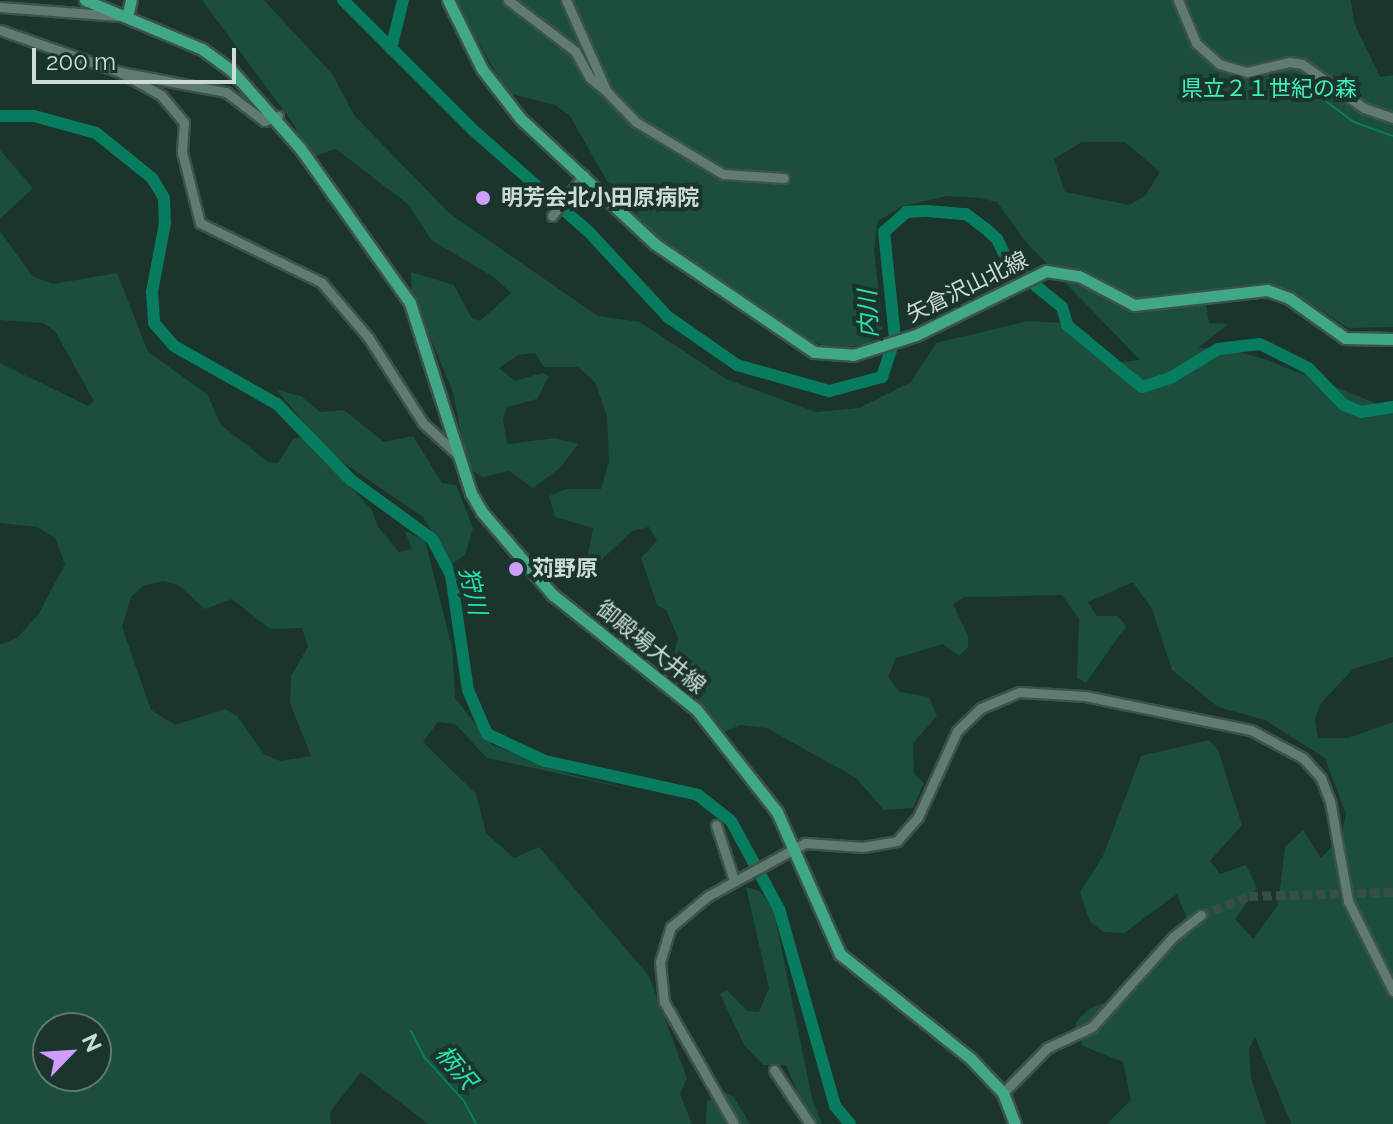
<!DOCTYPE html>
<meta charset="utf-8">
<style>
body{margin:0}
#map{position:relative;width:1393px;height:1124px;overflow:hidden;background:#1b352c;font-family:Raleway,"Noto Sans JP",sans-serif}
div>[style]{position:absolute}
[style*='--x']{left:calc(var(--x)*1px);top:calc(var(--y)*1px);width:calc(var(--w)*1px);rotate:calc(var(--a)*1deg)}
.green>*{inset:0;background:#1b4e3d}
.stream>*{height:2px;margin:-1px;padding:0 1px;transform-origin:1px;border-radius:1px;background:#087c5f}
.river>*{height:12px;margin:-6px;padding:0 6px;transform-origin:6px;border-radius:6px;background:#087c5f}
.minor-tunnel>*{height:9px;margin-top:-4.5px;transform-origin:0;background:repeating-linear-gradient(90deg,#364e46 0 9px,transparent 0 13.5px)}
.roads{filter:drop-shadow(2px 0 #3c524a) drop-shadow(-2px 0 #3c524a) drop-shadow(0 2px #3c524a) drop-shadow(0 -2px #3c524a)}
.minor>*{height:9px;margin:-4.5px;padding:0 4.5px;transform-origin:4.5px;border-radius:4.5px;background:#607c71}
.major>*{height:11px;margin:-5.5px;padding:0 5.5px;transform-origin:5.5px;border-radius:5.5px;background:#40a789}
.dots>*{width:22px;height:22px;translate:-50% -50%;box-sizing:border-box;border:4px solid #1b352c;border-radius:50%}
span{translate:-50% -50%;white-space:nowrap;text-align:center;line-height:1.15;-webkit-text-stroke:8px #1b352c;paint-order:stroke}
.park-label{font-size:22px;color:#3df0bd}
.poi-label{font-size:22px;color:#cddcd6;font-weight:700}
.left{translate:0 -50%;text-align:left}
.street-label{font-size:22px;color:#cddcd6}
.water-label{font-size:24px;color:#26e4b2;font-style:italic}
.north{position:absolute;left:32px;top:1012px;width:80px;height:80px;box-sizing:border-box;background:#1b352c;border:2px solid #627870;border-radius:50%;rotate:65deg;font-size:22px;font-weight:700;line-height:32px;text-align:center;color:#cddcd6}
.north::after{content:'';display:block;margin:auto;width:28px;height:36px;background:#d09dff;clip-path:polygon(50% 0,100% 100%,50% 72%,0 100%)}
.scale{position:absolute;left:32px;top:48px;width:204px;height:36px;box-sizing:border-box;border:4px solid #cddcd6;border-top:0;padding-left:10px;font-size:24px;line-height:28px;white-space:nowrap;color:#cddcd6;-webkit-text-stroke:6px #1b352c;paint-order:stroke}
</style>
<div id="map">
<div class="green">
<div style="clip-path:polygon(evenodd,202px 0,264px 0,333px 75px,354px 115px,449px 213px,598px 316px,640px 322px,726px 379px,816px 412px,859px 408px,911px 382px,936px 343px,1028px 321px,1064px 323px,1114px 363px,1140px 360px,1026px 242px,997px 202px,979px 198px,947px 196px,903px 206px,878px 221px,874px 251px,883px 328px,868px 344px,834px 349px,798px 337px,652px 232px,607px 181px,570px 116px,555px 105px,507px 93px,455px 0,1351px 0,1354px 23px,1380px 77px,1393px 75px,1393px 327px,1348px 328px,1292px 291px,1266px 284px,1204px 292px,1209px 323px,1228px 324px,1198px 348px,1226px 348px,1267px 360px,1393px 410px,1393px 657px,1353px 669px,1321px 703px,1315px 718px,1318px 738px,1348px 738px,1393px 722px,1393px 1124px,1291px 1124px,1255px 1037px,1249px 1049px,1251px 1078px,1266px 1124px,1107px 1124px,1131px 1100px,1123px 1062px,1083px 1046px,1076px 1031px,1076px 1022px,1089px 1009px,1134px 991px,1191px 929px,1177px 894px,1124px 933px,1104px 932px,1090px 922px,1080px 892px,1103px 856px,1141px 756px,1209px 740px,1218px 750px,1242px 825px,1210px 861px,1220px 874px,1246px 865px,1257px 888px,1235px 919px,1253px 939px,1278px 905px,1285px 847px,1303px 830px,1321px 858px,1341px 837px,1346px 814px,1325px 758px,1265px 720px,1218px 707px,1172px 670px,1152px 609px,1133px 582px,1088px 602px,1097px 616px,1118px 616px,1126px 626px,1086px 683px,1077px 678px,1079px 619px,1062px 595px,965px 597px,953px 604px,968px 636px,968px 647px,959px 656px,943px 644px,896px 658px,888px 677px,900px 692px,929px 697px,937px 716px,913px 743px,914px 774px,924px 783px,913px 808px,884px 810px,856px 778px,767px 728px,740px 725px,725px 732px,671px 665px,678px 638px,666px 610px,657px 605px,641px 558px,657px 541px,649px 527px,632px 531px,584px 576px,593px 528px,555px 517px,549px 496px,567px 489px,601px 489px,609px 461px,607px 416px,595px 382px,578px 367px,544px 367px,535px 353px,518px 355px,499px 368px,515px 381px,542px 373px,549px 376px,537px 399px,507px 407px,503px 419px,507px 444px,555px 438px,578px 444px,561px 467px,533px 488px,509px 471px,483px 477px,473px 471px,465px 456px,453px 392px,412px 294px,411px 272px,454px 285px,471px 317px,480px 321px,511px 293px,494px 277px,431px 240px,409px 205px,336px 149px,315px 156px,299px 141px,295px 126px,202px 0,1082px 142px,1125px 142px,1160px 172px,1145px 196px,1129px 205px,1065px 192px,1054px 159px,1082px 142px)"></div>
<div style="clip-path:polygon(0 150px,33px 188px,0 219px)"></div>
<div style="clip-path:polygon(evenodd,0 231px,32px 276px,53px 284px,117px 273px,148px 352px,207px 394px,221px 425px,268px 462px,278px 463px,293px 439px,303px 436px,372px 510px,378px 527px,399px 552px,412px 549px,405px 531px,425px 541px,452px 647px,455px 698px,492px 745px,569px 774px,647px 793px,487px 758px,455px 724px,438px 722px,423px 742px,476px 794px,486px 833px,514px 858px,539px 847px,649px 976px,687px 1078px,680px 1094px,692px 1124px,428px 1124px,361px 1072px,330px 1112px,331px 1124px,0 1124px,0 645px,17px 638px,38px 615px,65px 564px,55px 538px,37px 527px,0 523px,0 363px,88px 406px,94px 401px,55px 331px,43px 323px,0 320px,0 231px,163px 581px,178px 585px,205px 609px,232px 599px,270px 629px,302px 628px,308px 647px,291px 676px,290px 703px,311px 756px,280px 761px,264px 754px,237px 716px,225px 709px,175px 725px,151px 710px,122px 627px,131px 597px,143px 586px,163px 581px,0 231px,48px 1028px,96px 1028px,96px 1076px,48px 1076px,48px 1028px)"></div>
<div style="clip-path:polygon(277px 390px,301px 396px,320px 412px,344px 410px,384px 442px,413px 436px,442px 483px,456px 485px,473px 528px,465px 555px,452px 564px,423px 517px,328px 452px)"></div>
<div style="clip-path:polygon(746px 887px,759px 891px,773px 907px,812px 1099px,822px 1124px,814px 1124px,806px 1112px,786px 1065px,763px 1065px,744px 1045px,720px 994px,727px 990px,747px 1011px,759px 1012px,769px 988px)"></div>
<div style="clip-path:polygon(725px 1092px,733px 1096px,750px 1124px,706px 1124px,707px 1101px)"></div>
</div>
<div class="stream">
<div style="--x:1320;--y:97;--w:42;--a:36.3"></div>
<div style="--x:1354;--y:122;--w:41;--a:19.7"></div>
<div style="--x:411;--y:1031;--w:29;--a:63"></div>
<div style="--x:424;--y:1057;--w:59;--a:47.7"></div>
<div style="--x:464;--y:1101;--w:26;--a:62"></div>
</div>
<div class="river">
<div style="--x:343;--y:0;--w:184;--a:45"></div>
<div style="--x:473;--y:130;--w:154;--a:41.3"></div>
<div style="--x:589;--y:232;--w:116;--a:47.1"></div>
<div style="--x:668;--y:317;--w:84;--a:34.8"></div>
<div style="--x:737;--y:365;--w:96;--a:15.8"></div>
<div style="--x:829;--y:391;--w:55;--a:-14.8"></div>
<div style="--x:882;--y:377;--w:41;--a:-71.6"></div>
<div style="--x:895;--y:338;--w:107;--a:-95.9"></div>
<div style="--x:884;--y:232;--w:30;--a:-42"></div>
<div style="--x:906;--y:212;--w:22;--a:-3"></div>
<div style="--x:928;--y:211;--w:38;--a:5"></div>
<div style="--x:966;--y:214;--w:25;--a:37"></div>
<div style="--x:986;--y:229;--w:15;--a:42"></div>
<div style="--x:997;--y:239;--w:28;--a:64"></div>
<div style="--x:1009;--y:264;--w:68;--a:39.1"></div>
<div style="--x:1062;--y:307;--w:19;--a:74"></div>
<div style="--x:1067;--y:325;--w:97;--a:39.6"></div>
<div style="--x:1142;--y:387;--w:32;--a:-18"></div>
<div style="--x:1172;--y:377;--w:54;--a:-31.3"></div>
<div style="--x:1218;--y:349;--w:42;--a:-6.8"></div>
<div style="--x:1260;--y:344;--w:54;--a:26.6"></div>
<div style="--x:1308;--y:368;--w:52;--a:45.8"></div>
<div style="--x:1344;--y:405;--w:18;--a:22"></div>
<div style="--x:1361;--y:412;--w:32;--a:-9"></div>
<div style="--x:391;--y:49;--w:50;--a:-76.2"></div>
<div style="--x:0;--y:116;--w:34;--a:0"></div>
<div style="--x:34;--y:116;--w:64;--a:15.3"></div>
<div style="--x:96;--y:133;--w:72;--a:38.8"></div>
<div style="--x:152;--y:178;--w:23;--a:59"></div>
<div style="--x:164;--y:198;--w:25;--a:88"></div>
<div style="--x:165;--y:223;--w:70;--a:100.7"></div>
<div style="--x:152;--y:292;--w:31;--a:86"></div>
<div style="--x:154;--y:323;--w:30;--a:49"></div>
<div style="--x:174;--y:346;--w:118;--a:29.4"></div>
<div style="--x:277;--y:404;--w:106;--a:45.8"></div>
<div style="--x:351;--y:480;--w:100;--a:36.1"></div>
<div style="--x:432;--y:539;--w:41;--a:62.2"></div>
<div style="--x:451;--y:575;--w:116;--a:81.6"></div>
<div style="--x:468;--y:690;--w:48;--a:66.6"></div>
<div style="--x:487;--y:734;--w:64;--a:25"></div>
<div style="--x:545;--y:761;--w:157;--a:12.5"></div>
<div style="--x:698;--y:795;--w:42;--a:38.2"></div>
<div style="--x:731;--y:821;--w:100;--a:61.4"></div>
<div style="--x:779;--y:909;--w:205;--a:74.1"></div>
<div style="--x:835;--y:1106;--w:23;--a:50"></div>
</div>
<div class="minor-tunnel">
<div style="--x:1201;--y:915;--w:52;--a:-21.6"></div>
<div style="--x:1249;--y:896;--w:144;--a:-1.6"></div>
</div>
<div class="roads">
<div class="minor">
<div style="--x:508;--y:0;--w:84;--a:37.3"></div>
<div style="--x:575;--y:51;--w:31;--a:61"></div>
<div style="--x:590;--y:78;--w:22;--a:39"></div>
<div style="--x:566;--y:0;--w:101;--a:66"></div>
<div style="--x:607;--y:92;--w:42;--a:46"></div>
<div style="--x:636;--y:122;--w:101;--a:30.9"></div>
<div style="--x:723;--y:174;--w:61;--a:3.8"></div>
<div style="--x:1178;--y:0;--w:47;--a:67.3"></div>
<div style="--x:1196;--y:43;--w:31;--a:42"></div>
<div style="--x:1219;--y:64;--w:29;--a:16"></div>
<div style="--x:1247;--y:72;--w:43;--a:-13.4"></div>
<div style="--x:1289;--y:62;--w:13;--a:9"></div>
<div style="--x:1302;--y:64;--w:76;--a:35.4"></div>
<div style="--x:1364;--y:108;--w:31;--a:19"></div>
<div style="--x:0;--y:7;--w:119;--a:4.3"></div>
<div style="--x:0;--y:30;--w:127;--a:19.3"></div>
<div style="--x:120;--y:72;--w:108;--a:10.7"></div>
<div style="--x:226;--y:92;--w:48;--a:37.3"></div>
<div style="--x:264;--y:121;--w:15;--a:-20"></div>
<div style="--x:120;--y:72;--w:47;--a:29.3"></div>
<div style="--x:161;--y:95;--w:35;--a:50"></div>
<div style="--x:184;--y:122;--w:30;--a:94"></div>
<div style="--x:182;--y:152;--w:73;--a:75.8"></div>
<div style="--x:200;--y:223;--w:135;--a:26"></div>
<div style="--x:321;--y:282;--w:72;--a:49.5"></div>
<div style="--x:368;--y:337;--w:102;--a:57.4"></div>
<div style="--x:423;--y:423;--w:47;--a:42.4"></div>
<div style="--x:552;--y:216;--w:52;--a:-52"></div>
<div style="--x:716;--y:825;--w:58;--a:71.9"></div>
<div style="--x:774;--y:1070;--w:65;--a:56.3"></div>
<div style="--x:1003;--y:1093;--w:63;--a:-45.6"></div>
<div style="--x:1047;--y:1048;--w:50;--a:-25"></div>
<div style="--x:1092;--y:1027;--w:122;--a:-48"></div>
<div style="--x:1174;--y:936;--w:34;--a:-38"></div>
<div style="--x:734;--y:1124;--w:141;--a:-119.8"></div>
<div style="--x:664;--y:1002;--w:40;--a:-95.7"></div>
<div style="--x:660;--y:962;--w:37;--a:-73"></div>
<div style="--x:671;--y:927;--w:48;--a:-40"></div>
<div style="--x:708;--y:896;--w:111;--a:-28.7"></div>
<div style="--x:805;--y:843;--w:58;--a:3.9"></div>
<div style="--x:863;--y:847;--w:35;--a:-10"></div>
<div style="--x:897;--y:841;--w:32;--a:-49"></div>
<div style="--x:918;--y:817;--w:94;--a:-65.6"></div>
<div style="--x:957;--y:731;--w:33;--a:-44"></div>
<div style="--x:981;--y:708;--w:41;--a:-22.8"></div>
<div style="--x:1019;--y:692;--w:66;--a:3.5"></div>
<div style="--x:1085;--y:696;--w:169;--a:11.6"></div>
<div style="--x:1251;--y:730;--w:59;--a:28.3"></div>
<div style="--x:1303;--y:758;--w:27;--a:48"></div>
<div style="--x:1321;--y:778;--w:25;--a:69"></div>
<div style="--x:1330;--y:801;--w:102;--a:79.8"></div>
<div style="--x:1348;--y:901;--w:101;--a:63.4"></div>
</div>
<div class="major">
<div style="--x:85;--y:0;--w:127;--a:22.7"></div>
<div style="--x:202;--y:49;--w:37;--a:36"></div>
<div style="--x:232;--y:71;--w:103;--a:48.6"></div>
<div style="--x:300;--y:148;--w:190;--a:54.6"></div>
<div style="--x:410;--y:303;--w:200;--a:72.2"></div>
<div style="--x:471;--y:493;--w:22;--a:60"></div>
<div style="--x:482;--y:512;--w:109;--a:49.5"></div>
<div style="--x:553;--y:595;--w:183;--a:38.6"></div>
<div style="--x:696;--y:709;--w:131;--a:51.8"></div>
<div style="--x:777;--y:812;--w:155;--a:66.1"></div>
<div style="--x:840;--y:954;--w:168;--a:38.7"></div>
<div style="--x:971;--y:1059;--w:47;--a:46.7"></div>
<div style="--x:1003;--y:1093;--w:33;--a:69"></div>
<div style="--x:448;--y:0;--w:77;--a:63.8"></div>
<div style="--x:482;--y:69;--w:62;--a:52.2"></div>
<div style="--x:520;--y:118;--w:185;--a:43"></div>
<div style="--x:655;--y:244;--w:192;--a:34.2"></div>
<div style="--x:814;--y:352;--w:39;--a:4"></div>
<div style="--x:853;--y:355;--w:66;--a:-17.6"></div>
<div style="--x:916;--y:335;--w:145;--a:-26.2"></div>
<div style="--x:1046;--y:271;--w:33;--a:9"></div>
<div style="--x:1079;--y:276;--w:62;--a:27.8"></div>
<div style="--x:1134;--y:305;--w:134;--a:-6.4"></div>
<div style="--x:1267;--y:290;--w:23;--a:20"></div>
<div style="--x:1289;--y:298;--w:69;--a:35.5"></div>
<div style="--x:1345;--y:338;--w:48;--a:1.2"></div>
<div style="--x:127;--y:17;--w:17;--a:-77"></div>
</div>
</div>
<div class="dots">
<div style="left:483px;top:198px;background:#d09dff"></div>
<div style="left:516px;top:569px;background:#d09dff"></div>
</div>
<div class="park-label">
<span style="left:1269px;top:89px">県立２１世紀の森</span>
</div>
<div class="poi-label">
<span class="left" style="left:501px;top:198px">明芳会北小田原病院</span>
<span class="left" style="left:532px;top:569px">苅野原</span>
</div>
<div class="street-label">
<span style="left:967px;top:287px;rotate:-26deg">矢倉沢山北線</span>
<span style="left:651px;top:647px;rotate:39deg">御殿場大井線</span>
</div>
<div class="water-label">
<span style="left:868px;top:314px;rotate:-92deg">内川</span>
<span style="left:473px;top:591px;rotate:77deg">狩川</span>
<span style="left:456px;top:1067px;rotate:50deg">柄沢</span>
</div>
<div class="north">N</div>
<div class="scale">200 m</div>
</div>
